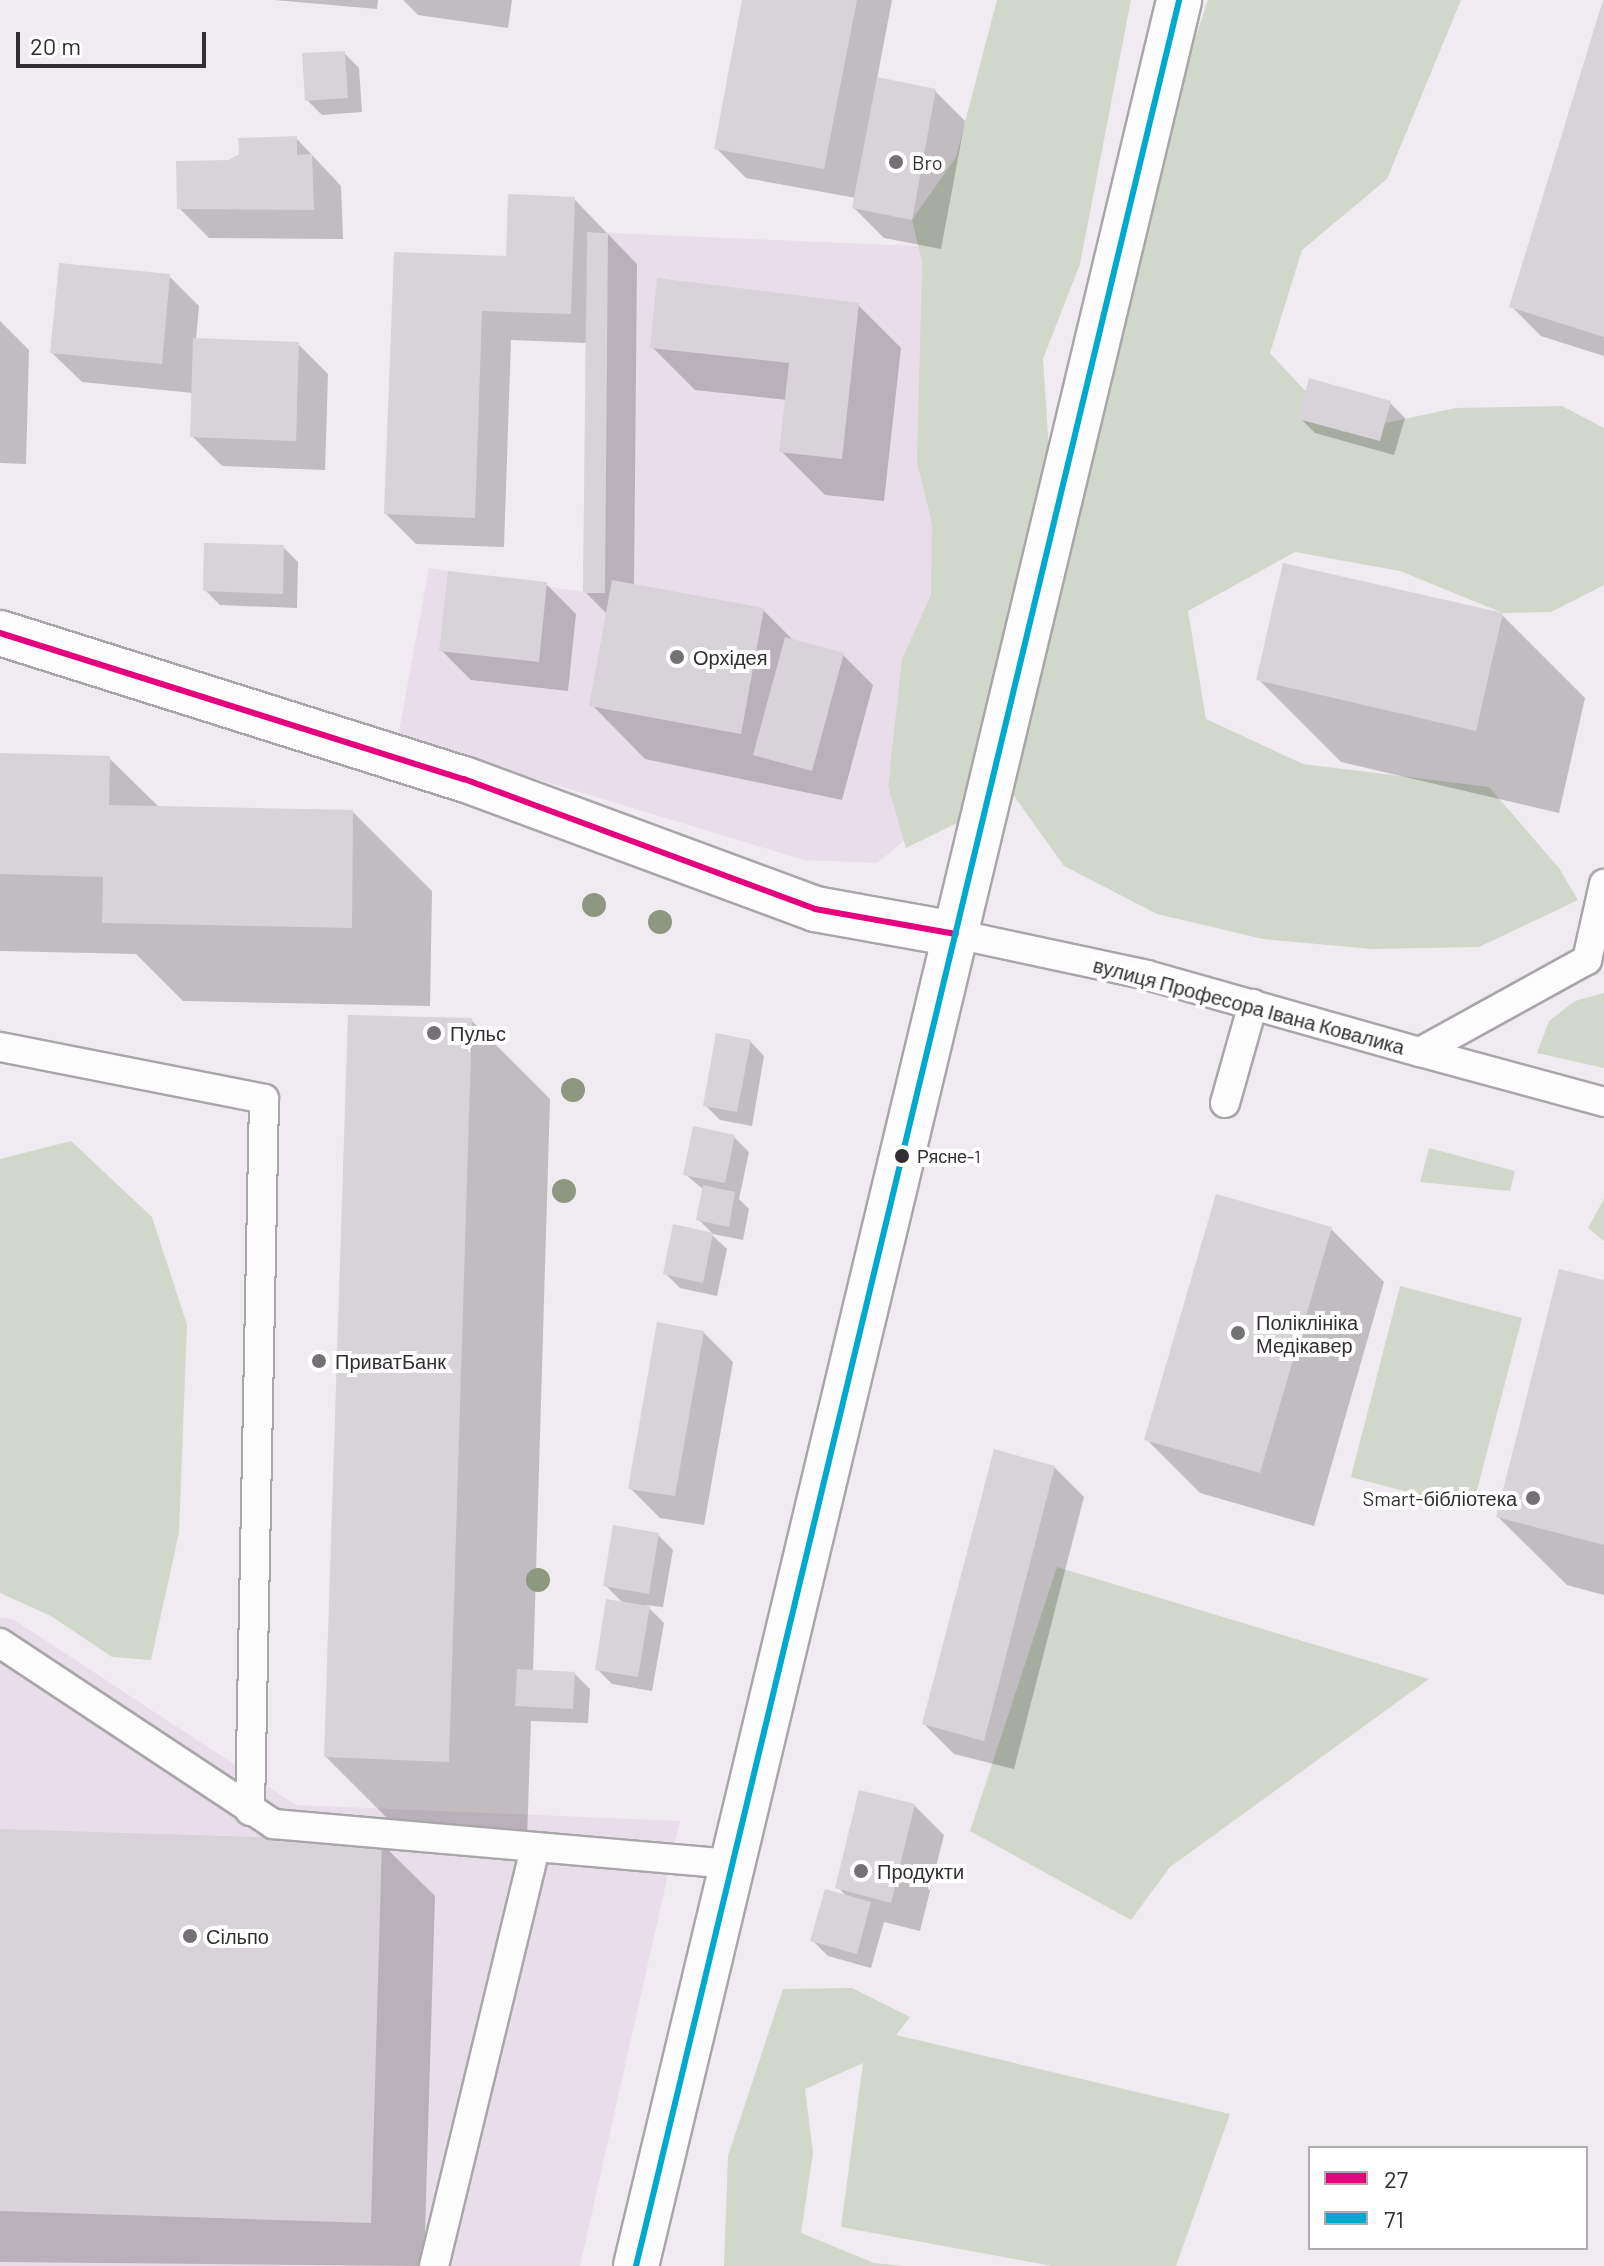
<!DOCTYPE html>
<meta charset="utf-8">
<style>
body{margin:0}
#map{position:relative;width:1604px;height:2266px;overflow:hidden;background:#f0ebf0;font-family:Barlow,sans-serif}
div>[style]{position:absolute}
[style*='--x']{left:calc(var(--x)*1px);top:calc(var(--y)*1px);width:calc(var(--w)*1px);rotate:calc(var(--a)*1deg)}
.built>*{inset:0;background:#e8dee9}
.green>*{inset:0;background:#d1d7ca}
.shadow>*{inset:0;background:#0003}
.building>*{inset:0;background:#d7d3d8}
.roads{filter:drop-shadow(2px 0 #a9a6a9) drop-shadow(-2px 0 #a9a6a9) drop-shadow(0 2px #a9a6a9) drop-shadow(0 -2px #a9a6a9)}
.service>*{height:28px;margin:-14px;padding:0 14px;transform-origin:14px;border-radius:14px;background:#fdfcfd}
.minor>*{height:44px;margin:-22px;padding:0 22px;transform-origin:22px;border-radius:22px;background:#fdfcfd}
.primary>*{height:44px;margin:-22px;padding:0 22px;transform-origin:22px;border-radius:22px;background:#fdfcfd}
.bus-1>*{height:6px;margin:-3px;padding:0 3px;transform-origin:3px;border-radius:3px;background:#e5007d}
.bus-2>*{height:6px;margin:-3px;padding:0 3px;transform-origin:3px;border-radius:3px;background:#00a9ce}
.trees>*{width:24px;height:24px;margin:-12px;border-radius:50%;background:#8e9880}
.dots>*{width:22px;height:22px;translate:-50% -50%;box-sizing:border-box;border:4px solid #fff;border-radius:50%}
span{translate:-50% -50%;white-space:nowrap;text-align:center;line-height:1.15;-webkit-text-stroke:8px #fff;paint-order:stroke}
.bus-label{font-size:18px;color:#322f33}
.left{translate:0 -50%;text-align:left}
.poi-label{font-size:20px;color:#322f33}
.right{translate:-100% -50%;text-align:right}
.street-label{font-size:20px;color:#322f33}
.legend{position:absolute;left:1308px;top:2146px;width:280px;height:104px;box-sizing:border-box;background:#fff;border:2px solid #adacad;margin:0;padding:10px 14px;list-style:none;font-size:24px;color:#322f33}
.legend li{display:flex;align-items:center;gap:16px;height:40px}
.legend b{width:40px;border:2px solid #adacad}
.scale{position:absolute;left:16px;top:32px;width:190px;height:36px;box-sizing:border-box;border:4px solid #322f33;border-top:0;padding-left:10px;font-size:24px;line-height:28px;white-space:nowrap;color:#322f33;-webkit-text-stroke:6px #fff;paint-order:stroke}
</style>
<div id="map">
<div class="built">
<div style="clip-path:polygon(587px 232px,1034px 251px,916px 831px,877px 863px,804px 860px,398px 737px,429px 568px,583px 592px)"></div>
<div style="clip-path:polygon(0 1618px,13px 1619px,296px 1805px,680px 1821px,580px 2266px,0 2266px)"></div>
</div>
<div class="green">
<div style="clip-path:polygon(997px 0,1131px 0,1080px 264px,1043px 359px,1050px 467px,959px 822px,906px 848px,888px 786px,902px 659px,931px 595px,932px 524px,917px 462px,922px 262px,912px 220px,956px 157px)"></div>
<div style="clip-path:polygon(1208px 0,1461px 0,1387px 179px,1302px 250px,1270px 353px,1343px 432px,1456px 408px,1562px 406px,1604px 428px,1604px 585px,1551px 612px,1503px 613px,1400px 571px,1295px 552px,1188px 611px,1206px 719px,1303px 764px,1489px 787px,1559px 868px,1578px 900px,1479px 947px,1372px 949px,1263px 939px,1157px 914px,1064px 866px,1002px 779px,1154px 164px)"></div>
<div style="clip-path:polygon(1604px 993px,1604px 1068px,1537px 1053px,1549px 1021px,1575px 1001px)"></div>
<div style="clip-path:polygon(71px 1141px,152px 1217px,187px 1325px,179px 1533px,151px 1660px,112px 1657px,51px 1616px,0 1593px,0 1159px)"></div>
<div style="clip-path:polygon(1429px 1148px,1515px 1171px,1510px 1191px,1420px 1182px)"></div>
<div style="clip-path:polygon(1604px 1199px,1604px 1241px,1588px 1228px)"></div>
<div style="clip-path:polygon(1400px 1286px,1522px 1318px,1472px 1509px,1351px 1477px)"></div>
<div style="clip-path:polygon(1057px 1567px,1429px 1679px,1170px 1867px,1131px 1920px,970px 1831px)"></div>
<div style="clip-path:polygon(852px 1988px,910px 2017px,896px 2035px,1230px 2114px,1176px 2266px,1052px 2266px,841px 2227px,863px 2063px,805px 2089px,813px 2153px,801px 2233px,874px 2263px,904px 2266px,724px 2266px,728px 2156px,783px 1989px)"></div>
</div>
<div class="shadow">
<div style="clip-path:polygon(274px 0,378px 0,377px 9px)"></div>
<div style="clip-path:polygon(403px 0,512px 0,508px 28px,418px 15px)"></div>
<div style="clip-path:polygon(744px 0,892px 0,877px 79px,935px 91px,965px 121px,941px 249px,884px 238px,854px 208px,856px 198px,746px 178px,716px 148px)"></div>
<div style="clip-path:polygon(1604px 3px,1604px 356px,1541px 336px,1511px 306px)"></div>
<div style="clip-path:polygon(344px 53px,359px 68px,362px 112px,322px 115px,307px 100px)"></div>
<div style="clip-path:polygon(296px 138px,341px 186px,343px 239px,209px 238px,179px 208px,230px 162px)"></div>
<div style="clip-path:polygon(574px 199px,637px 264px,634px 586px,763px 610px,795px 642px,843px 655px,873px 685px,842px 800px,645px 759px,592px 705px,608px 615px,585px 592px,588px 343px,511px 340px,504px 547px,416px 544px,386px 514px,396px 254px,508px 258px)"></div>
<div style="clip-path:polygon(169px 276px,199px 306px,196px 340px,298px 344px,328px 374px,325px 470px,222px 466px,192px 436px,193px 393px,82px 382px,52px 353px)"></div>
<div style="clip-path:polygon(858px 305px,901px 348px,884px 501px,825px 495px,782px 452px,787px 400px,695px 390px,652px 347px)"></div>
<div style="clip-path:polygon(0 321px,29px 350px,26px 464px,0 463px)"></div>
<div style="clip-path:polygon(1390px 403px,1405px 418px,1394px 455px,1315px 433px,1300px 418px)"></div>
<div style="clip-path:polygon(283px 547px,298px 562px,297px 608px,220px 605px,205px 590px)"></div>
<div style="clip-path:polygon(546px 584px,576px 614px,568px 691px,471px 680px,441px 650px)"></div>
<div style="clip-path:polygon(1502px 615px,1585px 698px,1559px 813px,1341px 762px,1258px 679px)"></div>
<div style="clip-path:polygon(0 755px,109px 758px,160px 808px,353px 812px,432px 891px,430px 1006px,183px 1001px,136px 954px,0 951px)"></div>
<div style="clip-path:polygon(471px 1020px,550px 1099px,533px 1672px,575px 1674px,590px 1689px,588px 1723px,531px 1721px,527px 1840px,405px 1836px,326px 1757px)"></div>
<div style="clip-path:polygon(750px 1041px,764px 1056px,752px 1126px,720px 1120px,705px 1105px)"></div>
<div style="clip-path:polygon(734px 1137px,749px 1152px,739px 1199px,749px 1209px,743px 1240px,713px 1234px,698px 1219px,704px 1190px,685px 1174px)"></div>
<div style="clip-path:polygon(1331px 1229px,1384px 1282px,1314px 1526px,1200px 1493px,1146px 1439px)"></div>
<div style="clip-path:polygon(712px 1235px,727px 1249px,717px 1296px,680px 1288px,665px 1273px)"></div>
<div style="clip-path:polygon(1604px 1282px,1604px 1595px,1567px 1585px,1498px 1517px)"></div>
<div style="clip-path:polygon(703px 1332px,733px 1362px,704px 1525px,660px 1518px,630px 1488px)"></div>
<div style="clip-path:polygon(1054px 1467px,1084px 1497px,1014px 1769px,954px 1754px,924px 1724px)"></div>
<div style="clip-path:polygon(658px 1535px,673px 1550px,663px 1607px,646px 1605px,664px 1623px,652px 1691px,612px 1684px,597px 1669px,624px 1604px,606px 1586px)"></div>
<div style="clip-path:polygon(914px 1805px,944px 1835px,920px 1931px,884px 1922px,871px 1968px,828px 1956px,813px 1941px,847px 1897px,838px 1887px)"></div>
<div style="clip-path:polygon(0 1831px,381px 1843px,435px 1896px,424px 2266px,0 2262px)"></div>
</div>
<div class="building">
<div style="clip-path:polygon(742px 0,857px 0,824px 169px,714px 149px)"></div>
<div style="clip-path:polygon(1603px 0,1604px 0,1604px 337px,1509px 307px)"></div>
<div style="clip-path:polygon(345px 51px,348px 98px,305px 101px,302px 53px)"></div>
<div style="clip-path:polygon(877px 77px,936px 89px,912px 220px,852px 208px)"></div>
<div style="clip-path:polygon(297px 136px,297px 155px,312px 154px,314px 210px,177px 209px,176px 161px,229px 160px,239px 154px,238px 138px)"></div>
<div style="clip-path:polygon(508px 194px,575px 197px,571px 314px,482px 311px,475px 518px,384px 514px,394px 252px,506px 256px)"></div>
<div style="clip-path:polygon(587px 232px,608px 233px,605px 593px,583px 593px)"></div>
<div style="clip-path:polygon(59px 263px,170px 274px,162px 364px,50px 353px)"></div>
<div style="clip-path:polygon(657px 278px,859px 303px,842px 459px,779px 452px,789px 363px,650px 348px)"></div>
<div style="clip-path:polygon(193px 338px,299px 342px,296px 441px,190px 437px)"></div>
<div style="clip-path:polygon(1309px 378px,1391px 401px,1380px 441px,1298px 419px)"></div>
<div style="clip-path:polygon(204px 543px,284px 545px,283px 594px,203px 591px)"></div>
<div style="clip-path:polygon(1283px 563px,1503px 613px,1476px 731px,1256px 680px)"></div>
<div style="clip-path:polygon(448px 571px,547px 582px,539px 662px,439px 651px)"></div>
<div style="clip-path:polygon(612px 580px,764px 608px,741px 734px,589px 706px)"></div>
<div style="clip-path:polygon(785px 637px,844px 653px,812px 771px,753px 755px)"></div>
<div style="clip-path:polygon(0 753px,110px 756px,109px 805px,353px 810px,352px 928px,102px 923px,103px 877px,0 874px)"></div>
<div style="clip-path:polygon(348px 1015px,472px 1018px,449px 1762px,324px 1757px)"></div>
<div style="clip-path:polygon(716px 1033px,751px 1040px,737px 1112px,703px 1106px)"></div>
<div style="clip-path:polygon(693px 1126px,735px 1135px,725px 1183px,683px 1175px)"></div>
<div style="clip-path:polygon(703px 1185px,735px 1192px,729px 1227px,696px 1220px)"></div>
<div style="clip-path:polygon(1216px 1194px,1332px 1227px,1260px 1473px,1144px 1440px)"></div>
<div style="clip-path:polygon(673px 1224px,713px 1233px,703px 1283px,663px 1274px)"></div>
<div style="clip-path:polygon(1559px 1269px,1604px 1280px,1604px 1545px,1496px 1517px)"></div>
<div style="clip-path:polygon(657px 1322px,704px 1331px,675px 1496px,628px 1489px)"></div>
<div style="clip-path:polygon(994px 1449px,1055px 1466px,984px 1741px,922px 1724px)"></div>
<div style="clip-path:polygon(613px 1525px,659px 1533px,649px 1594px,603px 1586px)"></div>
<div style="clip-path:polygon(606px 1599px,650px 1606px,638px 1677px,595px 1670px)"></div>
<div style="clip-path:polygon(517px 1669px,575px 1672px,573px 1709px,515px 1706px)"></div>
<div style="clip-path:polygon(859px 1790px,915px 1804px,891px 1903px,835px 1888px)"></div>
<div style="clip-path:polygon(0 1829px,382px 1841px,371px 2223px,0 2211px)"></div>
<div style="clip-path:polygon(825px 1889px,871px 1902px,857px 1954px,810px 1941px)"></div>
</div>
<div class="roads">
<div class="service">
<div style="--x:956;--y:934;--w:195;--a:12.1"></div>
<div style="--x:1147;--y:975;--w:284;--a:15.8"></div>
<div style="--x:1420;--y:1052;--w:191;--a:-28.9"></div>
<div style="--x:1587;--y:960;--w:78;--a:-77.4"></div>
<div style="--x:0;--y:1047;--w:269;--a:11.1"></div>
<div style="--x:264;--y:1099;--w:712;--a:91.13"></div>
<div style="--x:1420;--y:1052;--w:191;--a:15.2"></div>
<div style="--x:1225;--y:1103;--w:103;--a:-74.2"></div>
<div style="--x:0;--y:1643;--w:328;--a:33.5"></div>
<div style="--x:273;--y:1824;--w:460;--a:5"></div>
<div style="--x:434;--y:2266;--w:430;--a:-76.4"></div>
</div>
<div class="minor">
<div style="--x:0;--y:633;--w:486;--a:17.5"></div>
<div style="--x:464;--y:779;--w:374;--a:20.3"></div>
<div style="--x:815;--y:909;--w:143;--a:10.1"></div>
</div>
<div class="primary">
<div style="--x:636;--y:2266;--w:2330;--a:-76.52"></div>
</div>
</div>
<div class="bus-1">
<div style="--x:0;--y:633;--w:486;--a:17.5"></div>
<div style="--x:464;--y:779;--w:374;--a:20.3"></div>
<div style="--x:815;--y:909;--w:143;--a:10.1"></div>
</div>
<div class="bus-2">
<div style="--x:636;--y:2266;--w:2330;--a:-76.52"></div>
</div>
<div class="trees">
<div style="left:594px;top:905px"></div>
<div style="left:660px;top:922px"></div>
<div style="left:573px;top:1090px"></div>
<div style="left:564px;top:1191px"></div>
<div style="left:538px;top:1580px"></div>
</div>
<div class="dots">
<div style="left:896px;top:162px;background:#747175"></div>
<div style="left:677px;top:657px;background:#747175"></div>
<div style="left:434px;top:1033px;background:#747175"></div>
<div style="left:902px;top:1156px;background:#322f33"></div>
<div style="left:1238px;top:1333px;background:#747175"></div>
<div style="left:319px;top:1361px;background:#747175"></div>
<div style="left:1533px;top:1498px;background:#747175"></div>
<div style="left:861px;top:1871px;background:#747175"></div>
<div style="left:190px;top:1936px;background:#747175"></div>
</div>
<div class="bus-label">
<span class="left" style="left:917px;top:1156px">Рясне-1</span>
</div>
<div class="poi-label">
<span class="left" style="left:912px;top:162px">Bro</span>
<span class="left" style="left:693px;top:657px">Орхідея</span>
<span class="left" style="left:450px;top:1033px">Пульс</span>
<span class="left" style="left:1256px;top:1334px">Поліклініка<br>Медікавер</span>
<span class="left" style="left:335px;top:1361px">ПриватБанк</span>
<span class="right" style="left:1517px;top:1498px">Smart-бібліотека</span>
<span class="left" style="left:877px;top:1871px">Продукти</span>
<span class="left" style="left:206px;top:1936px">Сільпо</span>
</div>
<div class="street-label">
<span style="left:1249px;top:1006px;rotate:15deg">вулиця Професора Івана Ковалика</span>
</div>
<ul class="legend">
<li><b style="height:10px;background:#e5007d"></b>27</li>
<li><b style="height:10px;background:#00a9ce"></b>71</li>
</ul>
<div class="scale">20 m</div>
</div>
